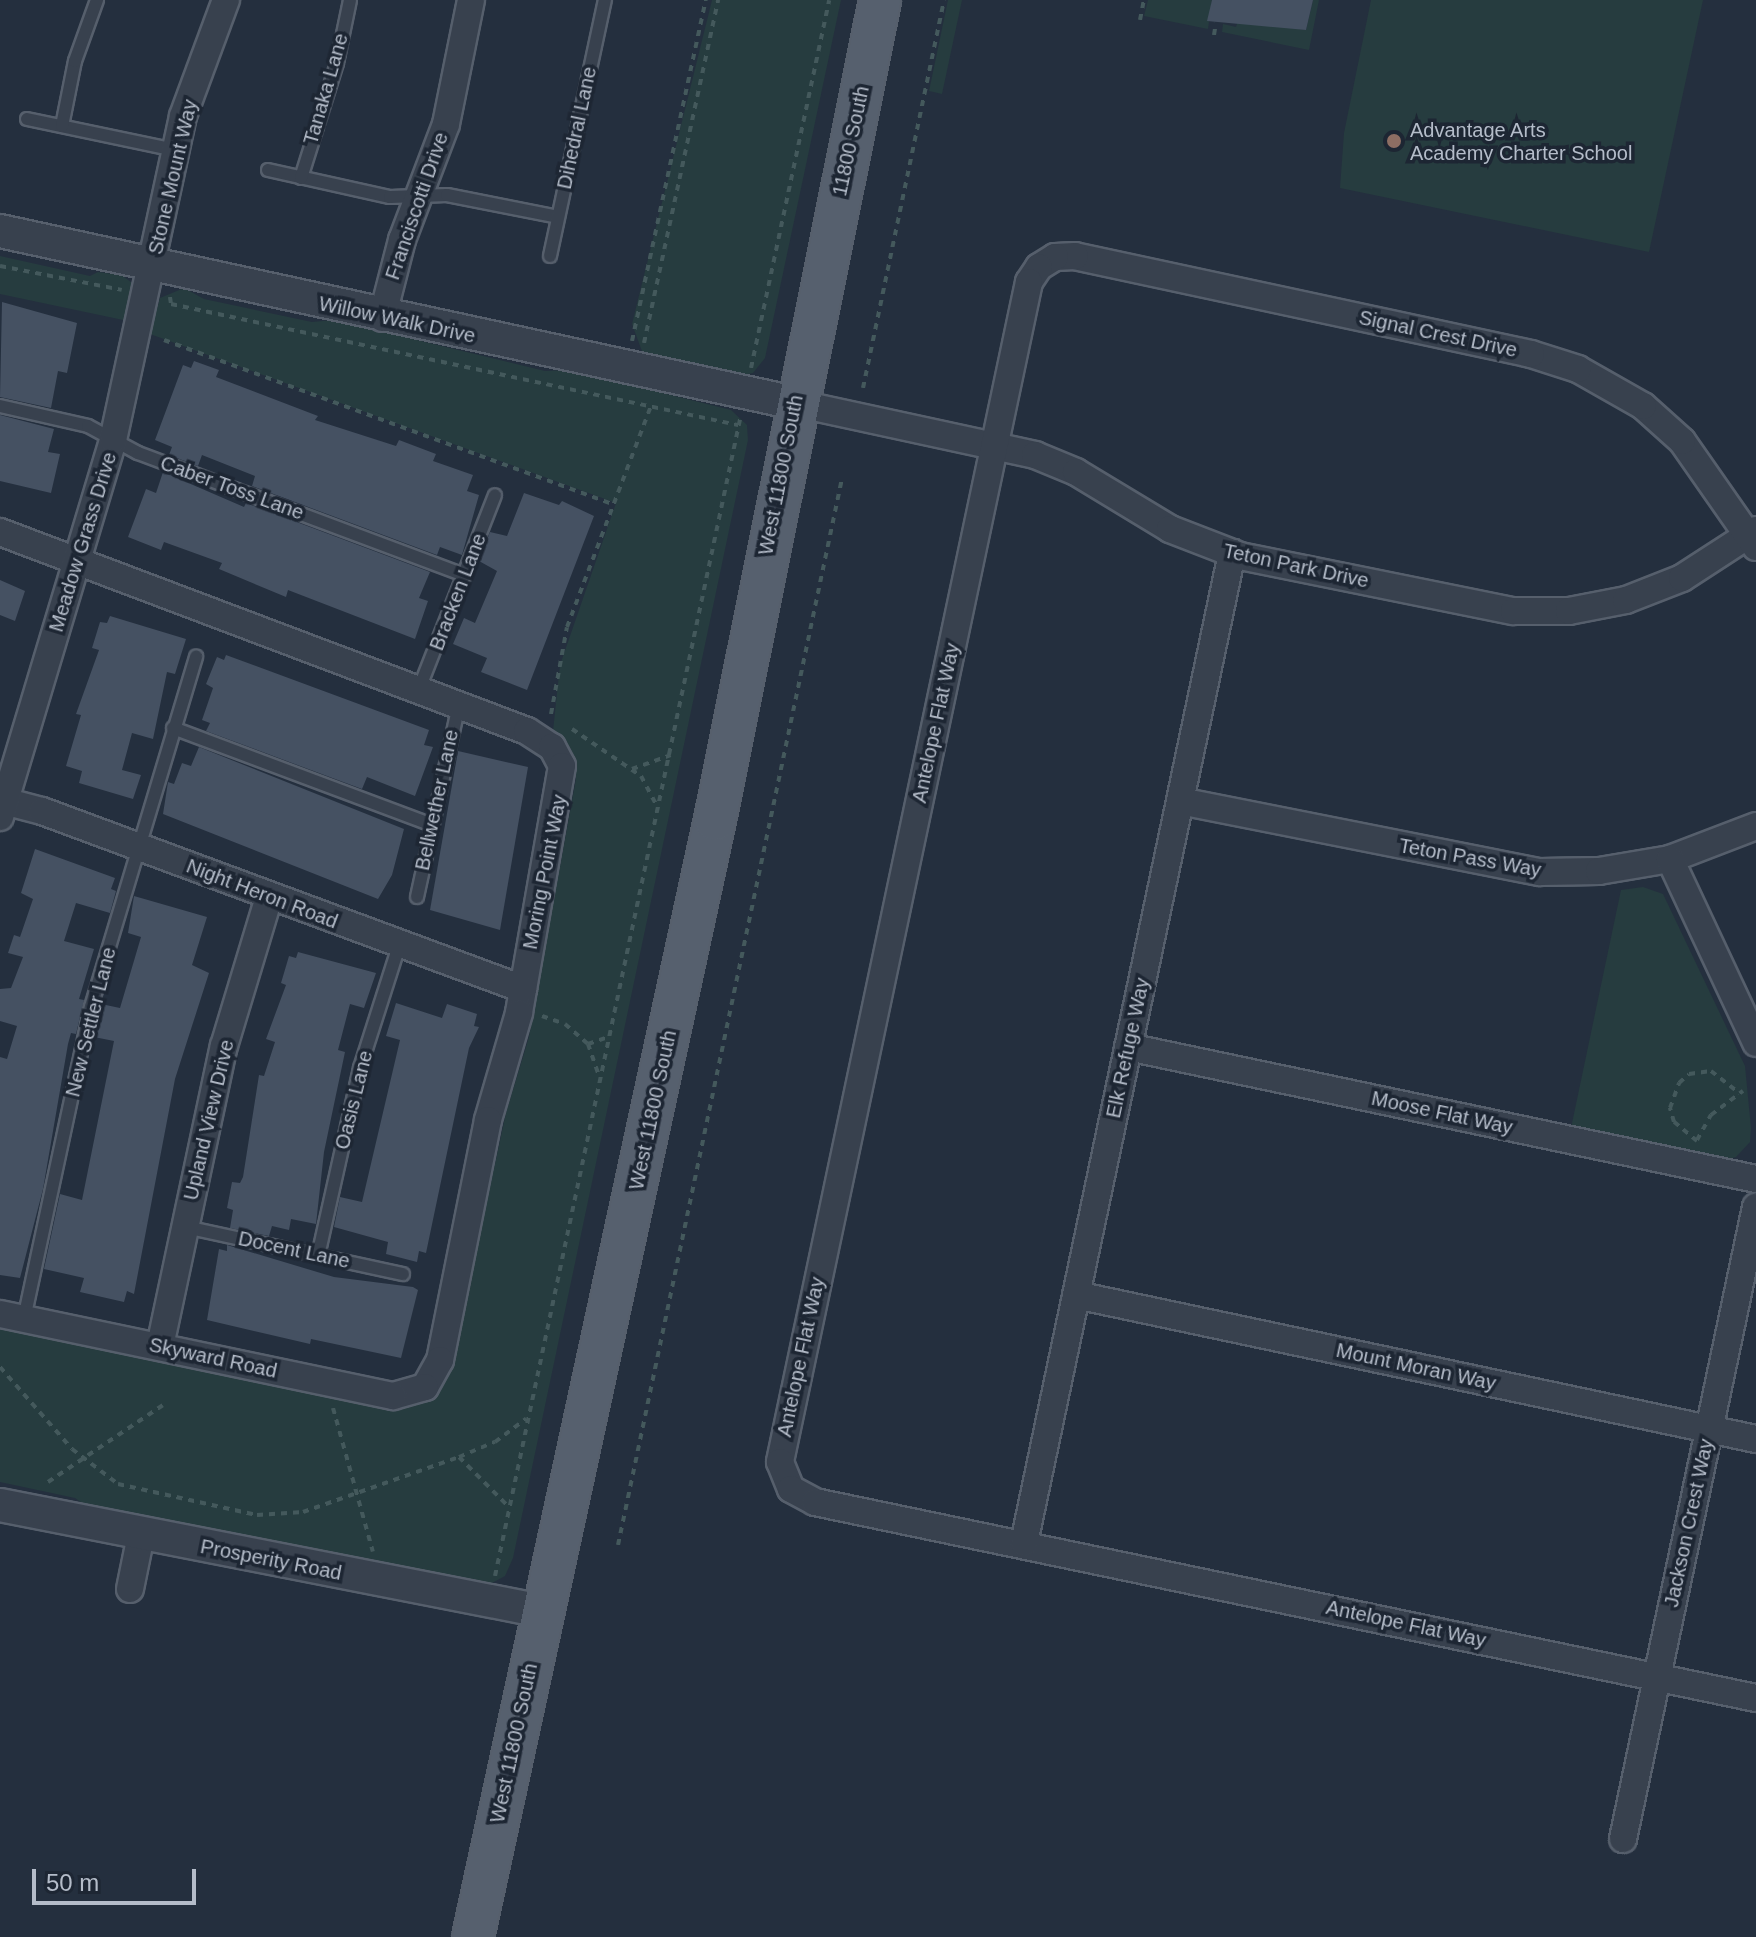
<!DOCTYPE html>
<style>
body{margin:0}
#map{position:relative;width:1756px;height:1937px;overflow:hidden;background:#242f3e;font-family:Arial,sans-serif}
div>[style]{position:absolute}
[style*='--x']{left:calc(var(--x)*1px);top:calc(var(--y)*1px);width:calc(var(--w)*1px);rotate:calc(var(--a)*1deg)}
.green>*{inset:0;background:#263c3f}
.building>*{inset:0;background:#455162}
.path>*{height:4px;margin-top:-2px;transform-origin:0;background:repeating-linear-gradient(90deg,#44595c 0 6px,transparent 0 12px)}
.roads{filter:drop-shadow(2px 0 #565f6c) drop-shadow(-2px 0 #565f6c) drop-shadow(0 2px #565f6c) drop-shadow(0 -2px #565f6c)}
.service>*{height:12px;margin:-6px;padding:0 6px;transform-origin:6px;border-radius:6px;background:#38414e}
.minor>*{height:26px;margin:-13px;padding:0 13px;transform-origin:13px;border-radius:13px;background:#38414e}
.tertiary>*{height:32px;margin:-16px;padding:0 16px;transform-origin:16px;border-radius:16px;background:#38414e}
.primary>*{height:40px;margin:-20px;padding:0 20px;transform-origin:20px;border-radius:20px;background:#56606e}
.dots>*{width:22px;height:22px;translate:-50% -50%;box-sizing:border-box;border:4px solid #1d2633;border-radius:50%}
span{translate:-50% -50%;white-space:nowrap;text-align:center;line-height:1.15;-webkit-text-stroke:7px #1d2633;paint-order:stroke}
.street-label{font-size:20px;color:#b4bcc9}
.poi-label{font-size:20px;color:#b4bcc9}
.left{translate:0 -50%;text-align:left}
.scale{position:absolute;left:32px;top:1869px;width:164px;height:36px;box-sizing:border-box;border:4px solid #b4bcc9;border-top:0;padding-left:10px;font-size:24px;line-height:28px;white-space:nowrap;color:#b4bcc9;-webkit-text-stroke:6px #1d2633;paint-order:stroke}
</style>
<div id="map">
<div class="green">
<div style="clip-path:polygon(712px 0,841px 0,765px 358px,753px 373px,737px 376px,643px 354px,632px 324px)"></div>
<div style="clip-path:polygon(948px 0,962px 0,942px 94px,929px 91px)"></div>
<div style="clip-path:polygon(1148px 0,1212px 0,1208px 29px,1144px 16px)"></div>
<div style="clip-path:polygon(1313px 0,1319px 0,1309px 50px,1222px 32px,1223px 24px,1236px 27px,1238px 21px,1306px 30px)"></div>
<div style="clip-path:polygon(1371px 0,1703px 0,1649px 252px,1340px 188px,1344px 133px)"></div>
<div style="clip-path:polygon(0 256px,90px 276px,98px 272px,121px 275px,131px 282px,134px 295px,128px 321px,0 294px)"></div>
<div style="clip-path:polygon(184px 288px,204px 299px,312px 322px,334px 320px,545px 371px,570px 370px,731px 410px,747px 425px,748px 440px,513px 1558px,505px 1576px,490px 1584px,88px 1507px,75px 1498px,0 1482px,0 1326px,383px 1408px,415px 1406px,438px 1391px,451px 1368px,506px 1113px,529px 1037px,576px 779px,574px 755px,553px 731px,560px 665px,616px 503px,150px 334px,160px 298px)"></div>
<div style="clip-path:polygon(1643px 887px,1663px 894px,1745px 1066px,1751px 1128px,1750px 1142px,1736px 1157px,1726px 1160px,1571px 1128px,1621px 890px)"></div>
</div>
<div class="building">
<div style="clip-path:polygon(1212px 0,1313px 0,1306px 30px,1207px 21px)"></div>
<div style="clip-path:polygon(2px 302px,77px 323px,67px 373px,58px 371px,51px 408px,0 397px)"></div>
<div style="clip-path:polygon(194px 361px,219px 370px,216px 377px,318px 416px,315px 420px,396px 446px,399px 440px,436px 454px,433px 461px,473px 475px,467px 491px,479px 495px,462px 555px,440px 547px,437px 555px,252px 486px,255px 476px,202px 455px,198px 466px,169px 455px,172px 447px,155px 440px,183px 365px,191px 368px)"></div>
<div style="clip-path:polygon(0 415px,54px 429px,48px 452px,60px 454px,51px 493px,0 481px)"></div>
<div style="clip-path:polygon(163px 472px,244px 507px,246px 503px,430px 572px,419px 598px,428px 601px,415px 639px,288px 590px,286px 597px,219px 569px,222px 563px,164px 542px,161px 550px,128px 537px,146px 489px,156px 493px)"></div>
<div style="clip-path:polygon(524px 493px,559px 505px,562px 501px,594px 516px,527px 690px,481px 672px,487px 658px,453px 644px,464px 618px,475px 623px,497px 571px,479px 561px,490px 532px,507px 536px)"></div>
<div style="clip-path:polygon(0 580px,25px 591px,15px 621px,0 615px)"></div>
<div style="clip-path:polygon(110px 616px,186px 639px,175px 674px,167px 672px,153px 739px,132px 733px,122px 770px,141px 775px,133px 799px,79px 783px,82px 771px,66px 766px,81px 715px,76px 714px,99px 650px,92px 648px,100px 622px,107px 623px)"></div>
<div style="clip-path:polygon(226px 655px,429px 730px,424px 745px,433px 747px,415px 796px,367px 777px,362px 789px,206px 731px,210px 723px,202px 720px,213px 688px,206px 684px,217px 657px,224px 660px)"></div>
<div style="clip-path:polygon(199px 747px,404px 829px,392px 875px,378px 899px,163px 814px,168px 782px,174px 784px,182px 763px,191px 766px)"></div>
<div style="clip-path:polygon(458px 751px,528px 767px,500px 930px,430px 910px)"></div>
<div style="clip-path:polygon(35px 849px,115px 878px,111px 889px,116px 891px,110px 913px,76px 903px,64px 941px,94px 949px,79px 999px,84px 1000px,76px 1034px,71px 1033px,68px 1044px,43px 1189px,20px 1278px,0 1275px,0 1057px,7px 1059px,17px 1026px,0 1021px,0 989px,11px 988px,23px 957px,8px 953px,14px 935px,20px 937px,33px 899px,21px 893px)"></div>
<div style="clip-path:polygon(134px 896px,207px 917px,192px 965px,209px 973px,175px 1079px,134px 1294px,127px 1291px,124px 1302px,80px 1292px,84px 1278px,44px 1269px,60px 1194px,82px 1200px,114px 1041px,94px 1037px,101px 1004px,120px 1008px,141px 937px,128px 933px)"></div>
<div style="clip-path:polygon(298px 952px,376px 973px,364px 1008px,350px 1004px,338px 1050px,345px 1052px,324px 1152px,316px 1224px,291px 1219px,289px 1230px,272px 1226px,269px 1236px,230px 1228px,233px 1210px,227px 1208px,232px 1182px,240px 1183px,243px 1177px,259px 1075px,264px 1076px,275px 1042px,266px 1039px,286px 985px,281px 983px,289px 956px,296px 958px)"></div>
<div style="clip-path:polygon(396px 1003px,442px 1018px,447px 1004px,477px 1014px,474px 1026px,479px 1027px,469px 1048px,426px 1253px,419px 1251px,417px 1262px,386px 1254px,388px 1242px,334px 1227px,340px 1197px,362px 1202px,400px 1040px,386px 1036px)"></div>
<div style="clip-path:polygon(227px 1245px,334px 1277px,413px 1287px,418px 1290px,401px 1358px,311px 1339px,310px 1344px,207px 1320px,219px 1249px,227px 1251px)"></div>
</div>
<div class="path">
<div style="--x:1140;--y:20;--w:20;--a:-79"></div>
<div style="--x:1214;--y:35;--w:12;--a:-81"></div>
<div style="--x:0;--y:266;--w:124;--a:11.1"></div>
<div style="--x:170;--y:297;--w:7;--a:82"></div>
<div style="--x:171;--y:304;--w:580;--a:12.05"></div>
<div style="--x:164;--y:340;--w:477;--a:20.1"></div>
<div style="--x:632;--y:341;--w:349;--a:-77.8"></div>
<div style="--x:644;--y:343;--w:351;--a:-77.8"></div>
<div style="--x:751;--y:368;--w:376;--a:-78"></div>
<div style="--x:863;--y:388;--w:396;--a:-78.2"></div>
<div style="--x:551;--y:714;--w:88;--a:-79.6"></div>
<div style="--x:567;--y:627;--w:236;--a:-69.2"></div>
<div style="--x:572;--y:729;--w:83;--a:34.3"></div>
<div style="--x:641;--y:776;--w:34;--a:62"></div>
<div style="--x:632;--y:769;--w:41;--a:-19.7"></div>
<div style="--x:542;--y:1016;--w:24;--a:19"></div>
<div style="--x:565;--y:1024;--w:30;--a:41"></div>
<div style="--x:588;--y:1044;--w:34;--a:71"></div>
<div style="--x:588;--y:1044;--w:21;--a:-19"></div>
<div style="--x:1697;--y:1140;--w:29;--a:-61"></div>
<div style="--x:1711;--y:1115;--w:40;--a:-37"></div>
<div style="--x:1697;--y:1141;--w:30;--a:-140"></div>
<div style="--x:1674;--y:1122;--w:15;--a:-106"></div>
<div style="--x:1670;--y:1108;--w:27;--a:-70"></div>
<div style="--x:1679;--y:1083;--w:13;--a:-42"></div>
<div style="--x:1689;--y:1074;--w:22;--a:-8"></div>
<div style="--x:1711;--y:1071;--w:36;--a:38"></div>
<div style="--x:0;--y:1367;--w:109;--a:48.7"></div>
<div style="--x:72;--y:1449;--w:58;--a:37.3"></div>
<div style="--x:118;--y:1484;--w:142;--a:12.6"></div>
<div style="--x:257;--y:1515;--w:46;--a:-3.7"></div>
<div style="--x:303;--y:1512;--w:165;--a:-19.4"></div>
<div style="--x:459;--y:1457;--w:39;--a:-23"></div>
<div style="--x:495;--y:1442;--w:39;--a:-37"></div>
<div style="--x:333;--y:1408;--w:149;--a:74.5"></div>
<div style="--x:459;--y:1457;--w:69;--a:45"></div>
<div style="--x:48;--y:1482;--w:138;--a:-33.8"></div>
<div style="--x:618;--y:1545;--w:1090;--a:-78.14"></div>
<div style="--x:495;--y:1576;--w:1183;--a:-78.04"></div>
</div>
<div class="roads">
<div class="service">
<div style="--x:27;--y:119;--w:152;--a:11.8"></div>
<div style="--x:62;--y:126;--w:66;--a:-78.7"></div>
<div style="--x:75;--y:61;--w:65;--a:-70.2"></div>
<div style="--x:268;--y:170;--w:125;--a:12.5"></div>
<div style="--x:390;--y:197;--w:57;--a:-2"></div>
<div style="--x:447;--y:195;--w:113;--a:11.2"></div>
<div style="--x:301;--y:178;--w:121;--a:-72.6"></div>
<div style="--x:337;--y:63;--w:64;--a:-78.3"></div>
<div style="--x:550;--y:256;--w:262;--a:-77.9"></div>
<div style="--x:0;--y:406;--w:90;--a:12.8"></div>
<div style="--x:88;--y:426;--w:57;--a:28.4"></div>
<div style="--x:138;--y:453;--w:349;--a:20.5"></div>
<div style="--x:419;--y:689;--w:208;--a:-68.6"></div>
<div style="--x:173;--y:728;--w:274;--a:20.5"></div>
<div style="--x:417;--y:897;--w:197;--a:-77.7"></div>
<div style="--x:185;--y:1227;--w:223;--a:12.2"></div>
<div style="--x:318;--y:1256;--w:193;--a:-77.4"></div>
<div style="--x:360;--y:1068;--w:128;--a:-72.3"></div>
<div style="--x:24;--y:1319;--w:319;--a:-77.9"></div>
<div style="--x:91;--y:1007;--w:366;--a:-73.3"></div>
</div>
<div class="minor">
<div style="--x:382;--y:318;--w:81;--a:-75.6"></div>
<div style="--x:402;--y:240;--w:124;--a:-69.2"></div>
<div style="--x:446;--y:124;--w:126;--a:-78.6"></div>
<div style="--x:795;--y:403;--w:246;--a:12.2"></div>
<div style="--x:1035;--y:455;--w:44;--a:22.5"></div>
<div style="--x:1076;--y:472;--w:110;--a:31.2"></div>
<div style="--x:1170;--y:529;--w:75;--a:21.1"></div>
<div style="--x:1240;--y:556;--w:279;--a:11.4"></div>
<div style="--x:1514;--y:611;--w:55;--a:0"></div>
<div style="--x:1569;--y:611;--w:58;--a:-10.9"></div>
<div style="--x:1626;--y:600;--w:60;--a:-21.4"></div>
<div style="--x:1682;--y:578;--w:88;--a:-33"></div>
<div style="--x:0;--y:532;--w:563;--a:20.69"></div>
<div style="--x:527;--y:731;--w:30;--a:33"></div>
<div style="--x:552;--y:747;--w:21;--a:62"></div>
<div style="--x:562;--y:766;--w:251;--a:99.9"></div>
<div style="--x:519;--y:1013;--w:111;--a:106.2"></div>
<div style="--x:488;--y:1120;--w:245;--a:101.3"></div>
<div style="--x:440;--y:1360;--w:31;--a:119"></div>
<div style="--x:425;--y:1387;--w:33;--a:164"></div>
<div style="--x:393;--y:1396;--w:401;--a:-168.2"></div>
<div style="--x:1756;--y:547;--w:129;--a:-124.9"></div>
<div style="--x:1682;--y:441;--w:52;--a:-138.1"></div>
<div style="--x:1643;--y:406;--w:75;--a:-150.4"></div>
<div style="--x:1578;--y:369;--w:49;--a:-162.3"></div>
<div style="--x:1531;--y:354;--w:466;--a:-167.9"></div>
<div style="--x:1075;--y:256;--w:20;--a:177"></div>
<div style="--x:1055;--y:257;--w:19;--a:148"></div>
<div style="--x:1039;--y:267;--w:18;--a:124"></div>
<div style="--x:1029;--y:282;--w:1206;--a:101.92"></div>
<div style="--x:780;--y:1462;--w:29;--a:68"></div>
<div style="--x:791;--y:1489;--w:27;--a:28"></div>
<div style="--x:815;--y:1502;--w:961;--a:11.77"></div>
<div style="--x:0;--y:800;--w:43;--a:14.7"></div>
<div style="--x:42;--y:811;--w:513;--a:20.31"></div>
<div style="--x:1180;--y:801;--w:367;--a:11.2"></div>
<div style="--x:1540;--y:872;--w:59;--a:-1"></div>
<div style="--x:1599;--y:871;--w:72;--a:-9.6"></div>
<div style="--x:1670;--y:859;--w:92;--a:-21"></div>
<div style="--x:0;--y:817;--w:394;--a:-73.3"></div>
<div style="--x:113;--y:440;--w:331;--a:-77.8"></div>
<div style="--x:183;--y:116;--w:124;--a:-69.7"></div>
<div style="--x:1670;--y:859;--w:203;--a:64.9"></div>
<div style="--x:1128;--y:1047;--w:642;--a:11.87"></div>
<div style="--x:1076;--y:1295;--w:695;--a:11.96"></div>
<div style="--x:160;--y:1346;--w:307;--a:-78"></div>
<div style="--x:224;--y:1046;--w:156;--a:-73.2"></div>
<div style="--x:1024;--y:1543;--w:1012;--a:-78.13"></div>
<div style="--x:130;--y:1589;--w:55;--a:-78.5"></div>
<div style="--x:1623;--y:1839;--w:646;--a:-78.12"></div>
</div>
<div class="tertiary">
<div style="--x:0;--y:231;--w:813;--a:12.21"></div>
<div style="--x:0;--y:1505;--w:552;--a:11.07"></div>
</div>
<div class="primary">
<div style="--x:473;--y:1937;--w:1143;--a:-77.78"></div>
<div style="--x:715;--y:820;--w:836;--a:-78.62"></div>
</div>
</div>
<div class="dots">
<div style="left:1394px;top:141px;background:#8d6e63"></div>
</div>
<div class="street-label">
<span style="left:326px;top:89px;rotate:-74deg">Tanaka Lane</span>
<span style="left:577px;top:128px;rotate:-78deg">Dihedral Lane</span>
<span style="left:851px;top:141px;rotate:-78deg">11800 South</span>
<span style="left:173px;top:177px;rotate:-77deg">Stone Mount Way</span>
<span style="left:417px;top:206px;rotate:-71deg">Franciscotti Drive</span>
<span style="left:397px;top:320px;rotate:12deg">Willow Walk Drive</span>
<span style="left:1438px;top:334px;rotate:12deg">Signal Crest Drive</span>
<span style="left:781px;top:475px;rotate:-79deg">West 11800 South</span>
<span style="left:232px;top:488px;rotate:20deg">Caber Toss Lane</span>
<span style="left:83px;top:542px;rotate:-73deg">Meadow Grass Drive</span>
<span style="left:1296px;top:566px;rotate:12deg">Teton Park Drive</span>
<span style="left:458px;top:592px;rotate:-69deg">Bracken Lane</span>
<span style="left:936px;top:723px;rotate:-78deg">Antelope Flat Way</span>
<span style="left:437px;top:800px;rotate:-78deg">Bellwether Lane</span>
<span style="left:1470px;top:858px;rotate:10deg">Teton Pass Way</span>
<span style="left:545px;top:872px;rotate:-79deg">Moring Point Way</span>
<span style="left:262px;top:894px;rotate:21deg">Night Heron Road</span>
<span style="left:91px;top:1022px;rotate:-76deg">New Settler Lane</span>
<span style="left:1128px;top:1048px;rotate:-78deg">Elk Refuge Way</span>
<span style="left:354px;top:1100px;rotate:-76deg">Oasis Lane</span>
<span style="left:653px;top:1110px;rotate:-78deg">West 11800 South</span>
<span style="left:1442px;top:1113px;rotate:12deg">Moose Flat Way</span>
<span style="left:209px;top:1120px;rotate:-77deg">Upland View Drive</span>
<span style="left:294px;top:1250px;rotate:12deg">Docent Lane</span>
<span style="left:801px;top:1357px;rotate:-78deg">Antelope Flat Way</span>
<span style="left:213px;top:1358px;rotate:12deg">Skyward Road</span>
<span style="left:1416px;top:1367px;rotate:12deg">Mount Moran Way</span>
<span style="left:1689px;top:1523px;rotate:-78deg">Jackson Crest Way</span>
<span style="left:271px;top:1560px;rotate:11deg">Prosperity Road</span>
<span style="left:1406px;top:1624px;rotate:12deg">Antelope Flat Way</span>
<span style="left:514px;top:1743px;rotate:-78deg">West 11800 South</span>
</div>
<div class="poi-label">
<span class="left" style="left:1410px;top:142px">Advantage Arts<br>Academy Charter School</span>
</div>
<div class="scale">50 m</div>
</div>
